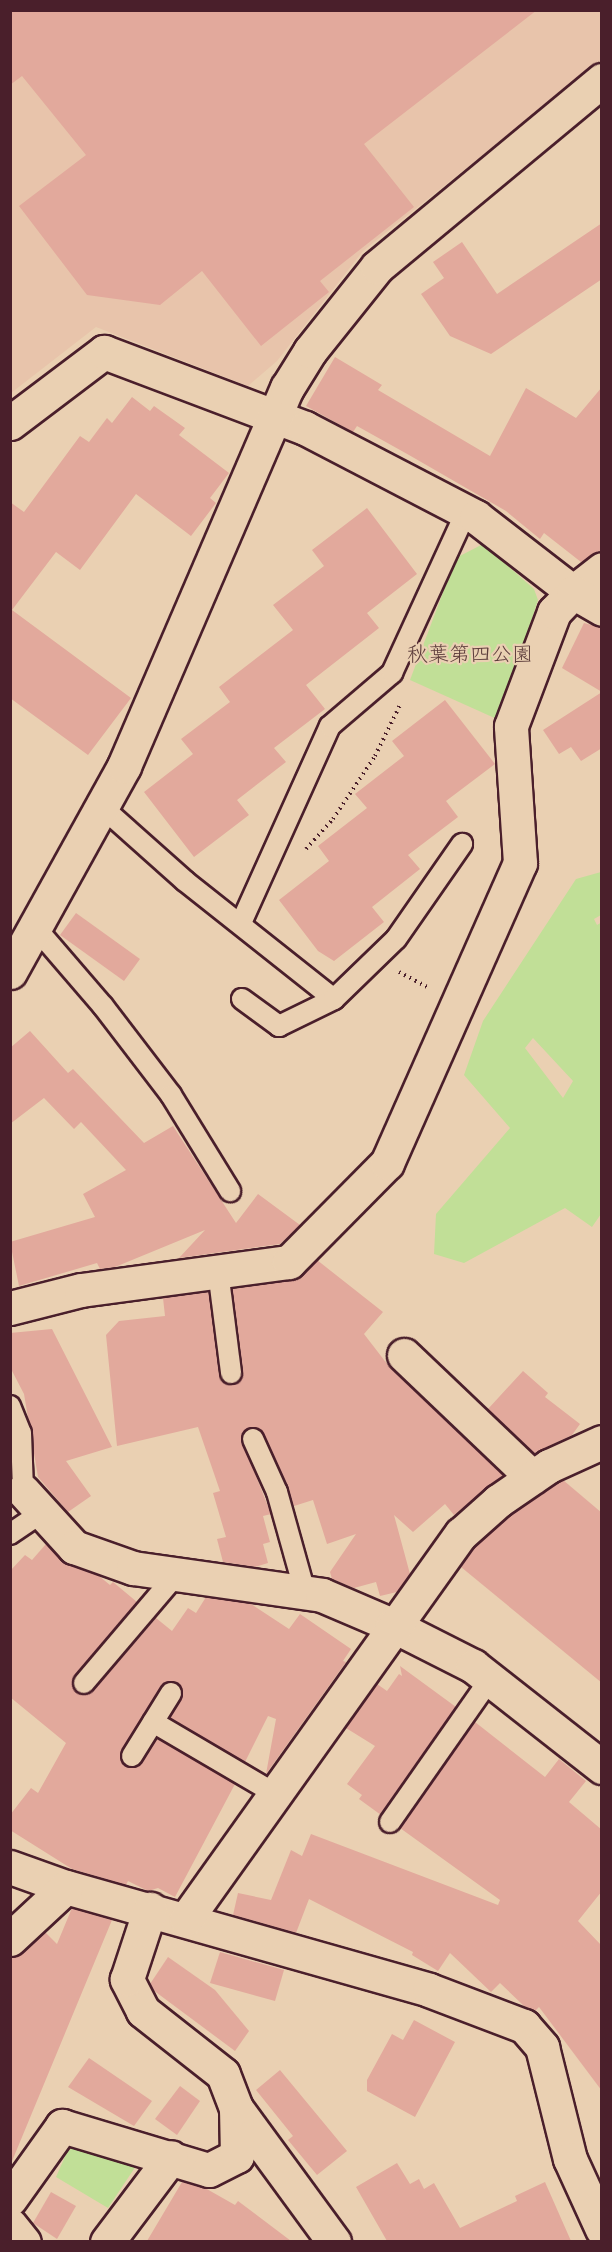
<!DOCTYPE html>
<meta charset="utf-8">
<style>
body{margin:0}
#map{position:relative;width:612px;height:2252px;overflow:hidden;background:#ead0b2;font-family:Caveat,"Klee One",sans-serif}
div>[style]{position:absolute}
[style*='--x']{left:calc(var(--x)*1px);top:calc(var(--y)*1px);width:calc(var(--w)*1px);rotate:calc(var(--a)*1deg)}
.built>*{inset:0;background:#e8c4ab}
.green>*{inset:0;background:#c1df97}
.building>*{inset:0;background:#e2a99c}
.path>*{height:4px;margin-top:-2px;transform-origin:0;background:repeating-linear-gradient(90deg,#4a1f2b 0 1.5px,transparent 0 6px)}
.roads{filter:drop-shadow(2px 0 #4a1f2b) drop-shadow(-2px 0 #4a1f2b) drop-shadow(0 2px #4a1f2b) drop-shadow(0 -2px #4a1f2b)}
.lane>*{height:20px;margin:-10px;padding:0 10px;transform-origin:10px;border-radius:10px;background:#ead0b2}
.street>*{height:33px;margin:-16.5px;padding:0 16.5px;transform-origin:16.5px;border-radius:16.5px;background:#ead0b2}
span{translate:-50% -50%;white-space:nowrap;text-align:center;line-height:1.15;-webkit-text-stroke:4.5px #ead0b2;paint-order:stroke}
.park-label{font-size:21px;color:#5c3c3b}
.frame{position:absolute;inset:0;border:12px solid #4a1f2b;pointer-events:none}
</style>
<div id="map">
<div class="built">
<div style="clip-path:polygon(11px 11px,601px 11px,601px 60px,363px 251px,277px 361px,248px 386px,96px 327px,11px 393px)"></div>
</div>
<div class="green">
<div style="clip-path:polygon(483px 544px,534px 589px,538px 600px,499px 720px,410px 680px,456px 558px)"></div>
<div style="clip-path:polygon(evenodd,601px 872px,601px 915px,594px 919px,597px 925px,602px 922px,601px 1214px,592px 1227px,565px 1208px,464px 1263px,434px 1254px,436px 1214px,510px 1128px,464px 1075px,483px 1021px,576px 879px,601px 872px,533px 1038px,573px 1081px,563px 1098px,525px 1048px,533px 1038px)"></div>
<div style="clip-path:polygon(78px 2143px,138px 2163px,108px 2208px,56px 2177px,67px 2152px)"></div>
</div>
<div class="building">
<div style="clip-path:polygon(10px 10px,537px 10px,364px 144px,414px 207px,320px 281px,329px 292px,261px 346px,202px 271px,160px 305px,87px 295px,19px 206px,86px 155px,22px 76px,10px 85px)"></div>
<div style="clip-path:polygon(602px 223px,602px 279px,491px 354px,450px 336px,421px 294px,444px 278px,433px 262px,462px 242px,497px 294px)"></div>
<div style="clip-path:polygon(335px 357px,382px 385px,378px 390px,490px 456px,526px 388px,576px 418px,602px 387px,602px 551px,581px 562px,544px 533px,540px 539px,506px 511px,409px 455px,357px 426px,353px 432px,306px 406px)"></div>
<div style="clip-path:polygon(132px 397px,150px 411px,154px 406px,185px 428px,179px 435px,229px 473px,210px 498px,216px 503px,191px 536px,136px 494px,80px 570px,56px 552px,12px 610px,131px 698px,88px 755px,10px 698px,10px 502px,24px 512px,80px 436px,89px 442px,107px 418px,112px 423px)"></div>
<div style="clip-path:polygon(367px 508px,417px 574px,367px 613px,379px 628px,306px 685px,325px 709px,274px 748px,286px 762px,237px 800px,249px 815px,194px 857px,144px 792px,193px 754px,181px 739px,230px 702px,219px 687px,293px 630px,273px 605px,324px 566px,312px 550px)"></div>
<div style="clip-path:polygon(584px 623px,602px 628px,602px 692px,562px 668px)"></div>
<div style="clip-path:polygon(602px 692px,602px 748px,581px 761px,571px 747px,559px 754px,543px 730px)"></div>
<div style="clip-path:polygon(445px 700px,495px 764px,446px 801px,458px 817px,408px 855px,420px 869px,372px 907px,384px 922px,334px 961px,318px 951px,279px 900px,329px 861px,318px 846px,367px 808px,355px 794px,404px 756px,392px 741px)"></div>
<div style="clip-path:polygon(76px 913px,140px 959px,124px 981px,60px 935px)"></div>
<div style="clip-path:polygon(30px 1031px,68px 1073px,73px 1069px,144px 1143px,173px 1126px,236px 1223px,258px 1194px,300px 1225px,280px 1244px,179px 1258px,205px 1230px,115px 1267px,100px 1269px,97px 1263px,19px 1286px,10px 1242px,95px 1217px,83px 1194px,126px 1170px,81px 1122px,74px 1129px,44px 1098px,10px 1124px,10px 1048px)"></div>
<div style="clip-path:polygon(317px 1260px,383px 1312px,364px 1334px,391px 1369px,503px 1475px,454px 1515px,445px 1504px,413px 1532px,394px 1515px,410px 1574px,397px 1592px,380px 1596px,376px 1582px,354px 1588px,332px 1579px,330px 1572px,356px 1534px,327px 1544px,313px 1500px,294px 1506px,259px 1429px,248px 1428px,241px 1438px,271px 1514px,263px 1516px,270px 1542px,263px 1544px,268px 1563px,255px 1567px,223px 1562px,217px 1539px,226px 1537px,213px 1493px,220px 1491px,198px 1427px,117px 1446px,106px 1335px,119px 1321px,165px 1316px,163px 1298px,209px 1292px,219px 1375px,226px 1384px,233px 1385px,242px 1378px,243px 1371px,232px 1289px,292px 1280px)"></div>
<div style="clip-path:polygon(52px 1329px,112px 1447px,66px 1461px,91px 1496px,68px 1512px,38px 1477px,24px 1394px,10px 1367px,10px 1333px)"></div>
<div style="clip-path:polygon(523px 1371px,548px 1393px,545px 1397px,580px 1424px,572px 1435px,534px 1453px,488px 1409px)"></div>
<div style="clip-path:polygon(563px 1480px,602px 1513px,602px 1683px,461px 1567px,475px 1547px,510px 1516px)"></div>
<div style="clip-path:polygon(46px 1544px,67px 1564px,99px 1576px,110px 1585px,113px 1582px,137px 1602px,75px 1676px,73px 1686px,81px 1695px,93px 1691px,156px 1618px,172px 1631px,188px 1608px,196px 1613px,206px 1597px,251px 1604px,289px 1629px,300px 1614px,351px 1649px,343px 1661px,346px 1662px,266px 1774px,276px 1719px,268px 1716px,245px 1762px,170px 1718px,181px 1699px,182px 1688px,172px 1681px,161px 1687px,122px 1750px,122px 1762px,131px 1768px,138px 1766px,157px 1738px,235px 1784px,175px 1897px,158px 1888px,148px 1891px,128px 1881px,126px 1885px,72px 1869px,10px 1830px,10px 1815px,31px 1788px,38px 1793px,66px 1743px,10px 1697px,10px 1571px,25px 1555px,32px 1560px)"></div>
<div style="clip-path:polygon(400px 1666px,456px 1707px,381px 1815px,359px 1799px,362px 1795px,347px 1784px,375px 1746px,346px 1728px,377px 1684px,387px 1691px,399px 1674px,402px 1676px)"></div>
<div style="clip-path:polygon(475px 1722px,545px 1777px,559px 1759px,586px 1781px,569px 1802px,602px 1830px,602px 1891px,578px 1921px,602px 1946px,602px 2091px,539px 2007px,535px 2011px,524px 2006px,500px 1983px,491px 1992px,450px 1953px,438px 1971px,412px 1955px,413px 1952px,309px 1899px,296px 1933px,233px 1915px,238px 1893px,271px 1900px,291px 1850px,302px 1856px,311px 1834px,498px 1905px,500px 1900px,400px 1828px)"></div>
<div style="clip-path:polygon(72px 1908px,112px 1920px,10px 2166px,10px 1957px,23px 1953px,45px 1932px,57px 1944px)"></div>
<div style="clip-path:polygon(220px 1952px,284px 1970px,275px 2001px,210px 1983px)"></div>
<div style="clip-path:polygon(168px 1957px,215px 1990px,249px 2031px,235px 2051px,153px 1990px,150px 1984px)"></div>
<div style="clip-path:polygon(414px 2020px,455px 2042px,415px 2117px,367px 2091px,367px 2080px,392px 2034px,403px 2040px)"></div>
<div style="clip-path:polygon(89px 2058px,152px 2101px,134px 2126px,68px 2087px)"></div>
<div style="clip-path:polygon(280px 2070px,347px 2151px,317px 2175px,288px 2140px,293px 2136px,256px 2090px)"></div>
<div style="clip-path:polygon(180px 2086px,200px 2101px,177px 2135px,155px 2119px)"></div>
<div style="clip-path:polygon(397px 2163px,410px 2184px,419px 2179px,424px 2189px,434px 2183px,460px 2228px,517px 2201px,515px 2196px,545px 2182px,571px 2241px,387px 2241px,356px 2187px)"></div>
<div style="clip-path:polygon(182px 2182px,205px 2188px,235px 2205px,238px 2201px,291px 2241px,147px 2241px)"></div>
<div style="clip-path:polygon(51px 2192px,76px 2206px,57px 2239px,33px 2223px)"></div>
</div>
<div class="path">
<div style="--x:306;--y:849;--w:40;--a:-48"></div>
<div style="--x:333;--y:819;--w:76;--a:-56.3"></div>
<div style="--x:375;--y:756;--w:59;--a:-63.9"></div>
<div style="--x:399;--y:972;--w:34;--a:28"></div>
</div>
<div class="roads">
<div class="lane">
<div style="--x:102;--y:807;--w:111;--a:41.7"></div>
<div style="--x:185;--y:881;--w:190;--a:38.4"></div>
<div style="--x:241;--y:923;--w:216;--a:-65.7"></div>
<div style="--x:330;--y:726;--w:82;--a:-40.5"></div>
<div style="--x:392;--y:673;--w:177;--a:-65.3"></div>
<div style="--x:35;--y:927;--w:104;--a:49.3"></div>
<div style="--x:103;--y:1006;--w:112;--a:52.6"></div>
<div style="--x:171;--y:1095;--w:113;--a:58.4"></div>
<div style="--x:242;--y:999;--w:46;--a:36.1"></div>
<div style="--x:279;--y:1026;--w:61;--a:-26.1"></div>
<div style="--x:334;--y:999;--w:86;--a:-44.1"></div>
<div style="--x:396;--y:939;--w:116;--a:-55.2"></div>
<div style="--x:218;--y:1271;--w:103;--a:82.7"></div>
<div style="--x:10;--y:1406;--w:29;--a:68"></div>
<div style="--x:21;--y:1433;--w:58;--a:88"></div>
<div style="--x:253;--y:1439;--w:58;--a:65.6"></div>
<div style="--x:277;--y:1492;--w:104;--a:74.4"></div>
<div style="--x:10;--y:1534;--w:37;--a:-34"></div>
<div style="--x:84;--y:1683;--w:142;--a:-49.6"></div>
<div style="--x:153;--y:1722;--w:140;--a:30.4"></div>
<div style="--x:132;--y:1756;--w:74;--a:-58.2"></div>
<div style="--x:390;--y:1822;--w:174;--a:-55"></div>
</div>
<div class="street">
<div style="--x:10;--y:423;--w:118;--a:-37.1"></div>
<div style="--x:104;--y:352;--w:215;--a:20.7"></div>
<div style="--x:305;--y:428;--w:193;--a:27.5"></div>
<div style="--x:476;--y:517;--w:123;--a:37.7"></div>
<div style="--x:573;--y:592;--w:37;--a:-38"></div>
<div style="--x:10;--y:972;--w:235;--a:-61"></div>
<div style="--x:124;--y:766;--w:412;--a:-66.7"></div>
<div style="--x:287;--y:388;--w:44;--a:-58.1"></div>
<div style="--x:310;--y:351;--w:107;--a:-51.4"></div>
<div style="--x:377;--y:267;--w:293;--a:-39.7"></div>
<div style="--x:10;--y:1308;--w:73;--a:-14.2"></div>
<div style="--x:81;--y:1290;--w:210;--a:-7.7"></div>
<div style="--x:289;--y:1262;--w:139;--a:-45.3"></div>
<div style="--x:387;--y:1163;--w:328;--a:-66.1"></div>
<div style="--x:520;--y:863;--w:137;--a:-93.8"></div>
<div style="--x:511;--y:726;--w:122;--a:-69.3"></div>
<div style="--x:554;--y:612;--w:28;--a:-46"></div>
<div style="--x:573;--y:592;--w:34;--a:30"></div>
<div style="--x:404;--y:1355;--w:177;--a:43.6"></div>
<div style="--x:23;--y:1491;--w:76;--a:47.7"></div>
<div style="--x:74;--y:1547;--w:63;--a:19.6"></div>
<div style="--x:133;--y:1568;--w:191;--a:8.1"></div>
<div style="--x:322;--y:1595;--w:76;--a:23.2"></div>
<div style="--x:392;--y:1625;--w:91;--a:26.8"></div>
<div style="--x:473;--y:1666;--w:164;--a:38.1"></div>
<div style="--x:10;--y:1867;--w:59;--a:19.7"></div>
<div style="--x:66;--y:1887;--w:377;--a:15.8"></div>
<div style="--x:429;--y:1990;--w:102;--a:20.8"></div>
<div style="--x:524;--y:2026;--w:28;--a:49"></div>
<div style="--x:542;--y:2047;--w:115;--a:76"></div>
<div style="--x:570;--y:2159;--w:77;--a:65.4"></div>
<div style="--x:186;--y:1919;--w:473;--a:-54.5"></div>
<div style="--x:461;--y:1534;--w:50;--a:-41.7"></div>
<div style="--x:498;--y:1501;--w:62;--a:-34.5"></div>
<div style="--x:549;--y:1466;--w:58;--a:-24.4"></div>
<div style="--x:10;--y:1939;--w:76;--a:-42.9"></div>
<div style="--x:236;--y:2108;--w:166;--a:53.8"></div>
<div style="--x:10;--y:2199;--w:90;--a:-54.5"></div>
<div style="--x:62;--y:2126;--w:153;--a:16.7"></div>
<div style="--x:209;--y:2170;--w:31;--a:-27"></div>
<div style="--x:237;--y:2156;--w:48;--a:-91.2"></div>
<div style="--x:236;--y:2108;--w:36;--a:-111"></div>
<div style="--x:223;--y:2074;--w:102;--a:-141.8"></div>
<div style="--x:143;--y:2011;--w:36;--a:-117"></div>
<div style="--x:127;--y:1979;--w:74;--a:-71.8"></div>
<div style="--x:10;--y:2225;--w:22;--a:51"></div>
<div style="--x:107;--y:2242;--w:106;--a:-53"></div>
</div>
</div>
<div class="park-label">
<span style="left:470px;top:654px">秋葉第四公園</span>
</div>
<div class="frame"></div>
</div>
